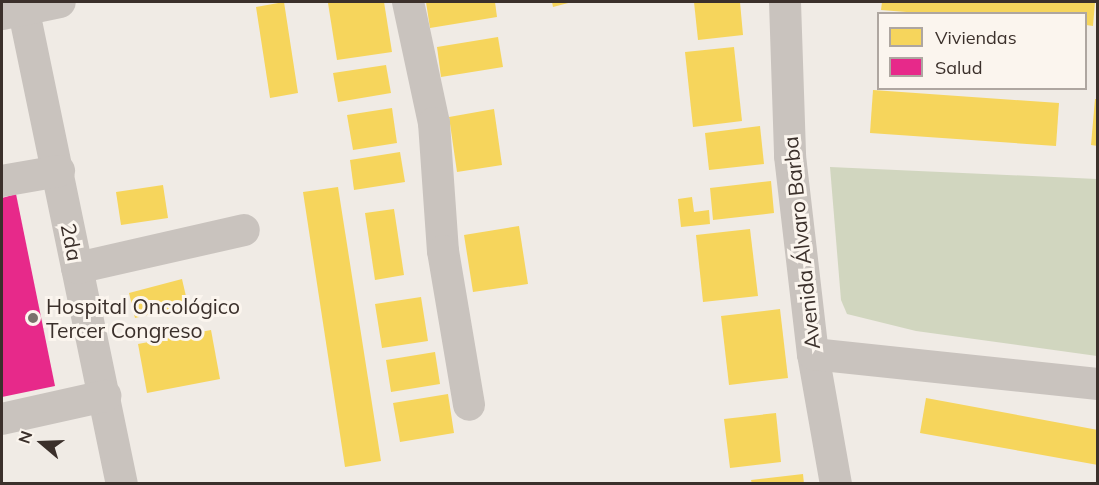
<!DOCTYPE html>
<meta charset="utf-8">
<style>
body{margin:0}
#map{position:relative;width:1099px;height:485px;overflow:hidden;background:#f0ebe5;font-family:Mulish,sans-serif}
div>[style]{position:absolute}
[style*='--x']{left:calc(var(--x)*1px);top:calc(var(--y)*1px);width:calc(var(--w)*1px);rotate:calc(var(--a)*1deg)}
.green>*{inset:0;background:#d1d6bf}
.homes>*{inset:0;background:#f6d55c}
.health>*{inset:0;background:#e7298a}
.minor>*{height:32px;margin:-16px;padding:0 16px;transform-origin:16px;border-radius:16px;background:#c9c3be}
.dots>*{width:16px;height:16px;translate:-50% -50%;box-sizing:border-box;border:3px solid #fbf5ee;border-radius:50%}
span{translate:-50% -50%;white-space:nowrap;text-align:center;line-height:1.15;-webkit-text-stroke:6px #fbf5ee;paint-order:stroke}
.street-label{font-size:21px;color:#3b302b}
.poi-label{font-size:21px;color:#3b302b}
.left{translate:0 -50%;text-align:left}
.frame{position:absolute;inset:0;border:3px solid #3b302b;pointer-events:none}
.legend{position:absolute;left:877px;top:12px;width:210px;height:78px;box-sizing:border-box;background:#fbf5ee;border:2px solid #aea6a0;margin:0;padding:8px 10px;list-style:none;font-size:18px;color:#3b302b}
.legend li{display:flex;align-items:center;gap:12px;height:30px}
.legend b{width:30px;border:2px solid #aea6a0}
.north{position:absolute;left:12px;top:413px;width:60px;height:60px;-webkit-text-stroke:4px #fbf5ee;paint-order:stroke;rotate:289deg;font-size:16px;font-weight:700;line-height:24px;text-align:center;color:#3b302b}
.north::after{content:'';display:block;margin:auto;width:21px;height:27px;background:#3b302b;clip-path:polygon(50% 0,100% 100%,50% 72%,0 100%)}
</style>
<div id="map">
<div class="green">
<div style="clip-path:polygon(830px 167px,1097px 179px,1097px 356px,916px 331px,847px 314px,841px 300px)"></div>
</div>
<div class="homes">
<div style="clip-path:polygon(284px 2px,298px 93px,270px 98px,256px 7px)"></div>
<div style="clip-path:polygon(384px 2px,392px 52px,337px 60px,328px 3px)"></div>
<div style="clip-path:polygon(426px 2px,495px 2px,497px 17px,430px 28px)"></div>
<div style="clip-path:polygon(552px 2px,572px 2px,553px 7px)"></div>
<div style="clip-path:polygon(694px 2px,740px 2px,743px 35px,698px 40px)"></div>
<div style="clip-path:polygon(882px 2px,1095px 2px,1093px 26px,1086px 25px,1086px 14px,932px 14px,881px 10px)"></div>
<div style="clip-path:polygon(498px 37px,503px 67px,441px 77px,437px 47px)"></div>
<div style="clip-path:polygon(734px 47px,742px 121px,693px 127px,685px 52px)"></div>
<div style="clip-path:polygon(386px 65px,391px 93px,338px 102px,333px 73px)"></div>
<div style="clip-path:polygon(873px 90px,1059px 103px,1056px 146px,870px 133px)"></div>
<div style="clip-path:polygon(1095px 99px,1098px 99px,1098px 146px,1091px 145px)"></div>
<div style="clip-path:polygon(392px 108px,397px 143px,353px 150px,347px 115px)"></div>
<div style="clip-path:polygon(494px 109px,502px 165px,457px 172px,449px 117px)"></div>
<div style="clip-path:polygon(760px 126px,764px 164px,709px 170px,705px 133px)"></div>
<div style="clip-path:polygon(400px 152px,405px 182px,354px 190px,350px 160px)"></div>
<div style="clip-path:polygon(771px 181px,774px 213px,713px 220px,710px 188px)"></div>
<div style="clip-path:polygon(163px 185px,168px 218px,121px 225px,116px 192px)"></div>
<div style="clip-path:polygon(338px 187px,381px 461px,345px 467px,303px 192px)"></div>
<div style="clip-path:polygon(692px 197px,694px 212px,709px 210px,710px 224px,681px 227px,678px 199px)"></div>
<div style="clip-path:polygon(394px 209px,404px 275px,375px 280px,365px 213px)"></div>
<div style="clip-path:polygon(519px 226px,528px 284px,473px 292px,464px 235px)"></div>
<div style="clip-path:polygon(750px 229px,758px 296px,703px 302px,696px 235px)"></div>
<div style="clip-path:polygon(182px 279px,188px 305px,135px 318px,129px 293px)"></div>
<div style="clip-path:polygon(421px 297px,428px 341px,382px 348px,375px 304px)"></div>
<div style="clip-path:polygon(780px 309px,788px 378px,729px 385px,721px 316px)"></div>
<div style="clip-path:polygon(211px 330px,220px 379px,147px 393px,138px 344px)"></div>
<div style="clip-path:polygon(435px 352px,440px 384px,391px 392px,386px 360px)"></div>
<div style="clip-path:polygon(448px 394px,454px 433px,400px 442px,393px 403px)"></div>
<div style="clip-path:polygon(926px 398px,1098px 430px,1098px 465px,920px 433px)"></div>
<div style="clip-path:polygon(776px 413px,781px 462px,730px 468px,724px 419px)"></div>
<div style="clip-path:polygon(803px 474px,804px 484px,752px 484px,751px 480px)"></div>
</div>
<div class="health">
<div style="clip-path:polygon(16px 194px,55px 386px,2px 397px,2px 198px)"></div>
</div>
<div class="minor">
<div style="--x:22;--y:2;--w:492;--a:78.3"></div>
<div style="--x:408;--y:2;--w:124;--a:77.9"></div>
<div style="--x:434;--y:123;--w:128;--a:86"></div>
<div style="--x:443;--y:251;--w:156;--a:80.4"></div>
<div style="--x:785;--y:2;--w:154;--a:88.1"></div>
<div style="--x:790;--y:156;--w:199;--a:83.4"></div>
<div style="--x:813;--y:354;--w:132;--a:80"></div>
<div style="--x:2;--y:14;--w:59;--a:-11.7"></div>
<div style="--x:2;--y:181;--w:58;--a:-10"></div>
<div style="--x:77;--y:268;--w:171;--a:-12.8"></div>
<div style="--x:813;--y:354;--w:287;--a:6"></div>
<div style="--x:2;--y:419;--w:106;--a:-12.6"></div>
</div>
<div class="dots">
<div style="left:33px;top:318px;background:#7a716c"></div>
</div>
<div class="street-label">
<span style="left:72px;top:242px;rotate:79deg">2da</span>
<span style="left:801px;top:243px;rotate:-96deg">Avenida Álvaro Barba</span>
</div>
<div class="poi-label">
<span class="left" style="left:46px;top:318px">Hospital Oncológico<br>Tercer Congreso</span>
</div>
<div class="frame"></div>
<ul class="legend">
<li><b style="height:16px;background:#f6d55c"></b>Viviendas</li>
<li><b style="height:16px;background:#e7298a"></b>Salud</li>
</ul>
<div class="north">N</div>
</div>
